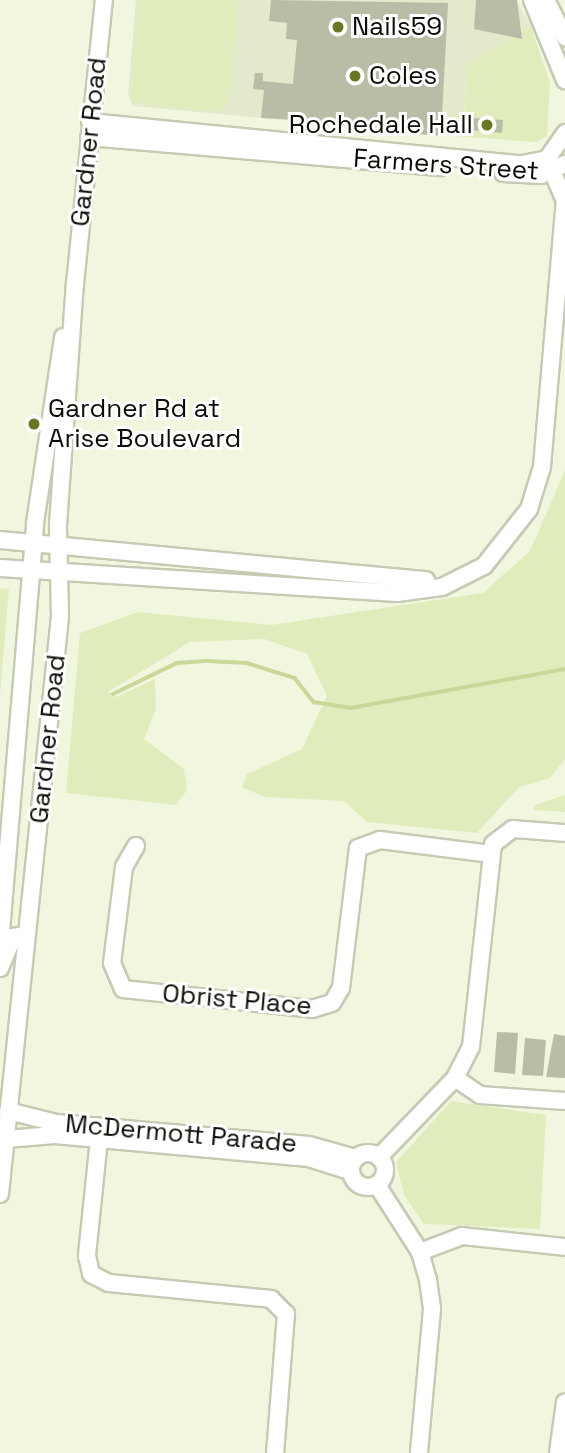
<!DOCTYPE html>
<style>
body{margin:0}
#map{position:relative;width:565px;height:1453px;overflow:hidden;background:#f1f7df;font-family:"Space Grotesk",sans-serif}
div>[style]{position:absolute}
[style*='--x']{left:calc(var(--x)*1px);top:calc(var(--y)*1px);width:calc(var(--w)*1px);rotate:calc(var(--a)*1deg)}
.built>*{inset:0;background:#e3eacb}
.green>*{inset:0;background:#e1ecbc}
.stream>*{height:3.5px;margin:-1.75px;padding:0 1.75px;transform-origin:1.75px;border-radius:1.75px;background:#c9d798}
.building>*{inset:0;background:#b8bda6}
.roads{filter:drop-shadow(2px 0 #c5cab3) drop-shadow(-2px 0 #c5cab3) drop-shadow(0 2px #c5cab3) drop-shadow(0 -2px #c5cab3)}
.minor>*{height:16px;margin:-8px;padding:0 8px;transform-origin:8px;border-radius:8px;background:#fff}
.minor>.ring{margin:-8px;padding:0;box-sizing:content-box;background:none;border:16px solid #fff;border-radius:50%}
.dots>*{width:19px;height:19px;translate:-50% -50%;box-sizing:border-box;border:4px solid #fff;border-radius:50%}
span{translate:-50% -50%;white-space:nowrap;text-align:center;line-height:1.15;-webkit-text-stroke:6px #fff;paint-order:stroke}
.poi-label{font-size:26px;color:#0c0d06}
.left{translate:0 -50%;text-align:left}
.right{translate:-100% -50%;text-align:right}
.street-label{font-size:26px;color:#0c0d06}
</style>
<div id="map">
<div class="built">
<div style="clip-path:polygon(136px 0,516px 0,531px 26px,468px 65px,464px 114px,457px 115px,454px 136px,133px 106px,128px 94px)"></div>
</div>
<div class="green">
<div style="clip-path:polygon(138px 0,237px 0,231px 91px,221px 112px,132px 102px)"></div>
<div style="clip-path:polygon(531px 26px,550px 83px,547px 136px,536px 142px,454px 136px,457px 115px,464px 114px,468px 65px)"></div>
<div style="clip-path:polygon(565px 470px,565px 759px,550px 778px,519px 787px,477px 833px,367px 822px,344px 801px,264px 797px,242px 787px,247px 774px,302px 749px,327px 696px,307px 654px,264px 639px,190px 642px,108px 692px,116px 697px,155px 679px,156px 709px,144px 739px,184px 769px,187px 790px,176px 805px,66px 793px,80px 633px,138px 612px,271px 625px,483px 593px,530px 551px)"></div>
<div style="clip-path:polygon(0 588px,9px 589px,0 695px)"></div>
<div style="clip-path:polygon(565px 795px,565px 812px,533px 810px,535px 805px)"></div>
<div style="clip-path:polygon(451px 1101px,546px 1115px,540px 1229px,424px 1224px,404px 1195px,396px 1162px)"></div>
</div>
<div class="stream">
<div style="--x:113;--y:694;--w:71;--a:-25.8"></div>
<div style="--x:177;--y:663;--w:31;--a:-4"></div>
<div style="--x:208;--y:661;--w:39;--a:3"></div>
<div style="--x:247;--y:663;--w:50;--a:17.4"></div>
<div style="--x:295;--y:678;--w:31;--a:52"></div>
<div style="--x:314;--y:702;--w:37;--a:9"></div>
<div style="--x:351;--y:708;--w:218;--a:-10.3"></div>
</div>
<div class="building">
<div style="clip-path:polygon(271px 0,448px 3px,441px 136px,406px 133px,407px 126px,261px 118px,264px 90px,253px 89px,255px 73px,263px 73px,263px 81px,293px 84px,297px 40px,286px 39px,287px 23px,269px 21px)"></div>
<div style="clip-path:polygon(476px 0,517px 0,522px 39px,474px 29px)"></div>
<div style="clip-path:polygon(472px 118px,503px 120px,502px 133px,471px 130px)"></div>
<div style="clip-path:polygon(497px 1032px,518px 1033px,515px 1074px,494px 1072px)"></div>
<div style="clip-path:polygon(554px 1034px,565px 1036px,565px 1078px,546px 1077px)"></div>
<div style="clip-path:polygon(525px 1038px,546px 1040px,543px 1076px,522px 1075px)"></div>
</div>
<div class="roads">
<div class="minor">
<div style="--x:532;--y:0;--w:87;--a:67.6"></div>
<div style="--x:546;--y:0;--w:42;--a:62.8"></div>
<div style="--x:90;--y:122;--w:434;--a:5.6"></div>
<div style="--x:522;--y:164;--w:25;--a:-11"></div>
<div style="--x:547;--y:159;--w:32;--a:-55"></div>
<div style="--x:89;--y:137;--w:354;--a:4.9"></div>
<div style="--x:503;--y:173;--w:38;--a:3"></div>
<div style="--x:541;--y:175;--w:26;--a:-25"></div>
<div style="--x:0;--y:540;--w:428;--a:5.4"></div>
<div style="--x:0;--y:568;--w:398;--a:3.6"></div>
<div style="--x:397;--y:593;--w:45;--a:-7.6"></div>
<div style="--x:442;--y:587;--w:47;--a:-26.6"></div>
<div style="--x:484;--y:566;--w:73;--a:-51.7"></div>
<div style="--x:529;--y:509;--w:44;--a:-72.8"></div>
<div style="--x:542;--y:467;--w:267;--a:-85.1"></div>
<div style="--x:565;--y:201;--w:46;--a:-113.2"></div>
<div style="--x:136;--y:846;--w:24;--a:120"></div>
<div style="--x:124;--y:867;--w:97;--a:97.1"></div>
<div style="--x:112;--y:963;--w:28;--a:67"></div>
<div style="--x:123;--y:989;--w:190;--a:6"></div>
<div style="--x:312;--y:1009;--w:21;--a:-17"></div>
<div style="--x:332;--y:1003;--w:17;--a:-59"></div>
<div style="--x:341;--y:988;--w:141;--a:-83.1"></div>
<div style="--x:358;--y:848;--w:23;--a:-20"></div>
<div style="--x:380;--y:840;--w:112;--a:7.2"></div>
<div style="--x:0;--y:943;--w:421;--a:-85.2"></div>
<div style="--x:35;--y:523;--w:188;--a:-81.4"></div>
<div style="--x:0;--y:968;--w:34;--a:-67"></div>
<div style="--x:13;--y:937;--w:12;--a:-9"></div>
<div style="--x:455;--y:1078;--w:30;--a:34"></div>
<div style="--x:480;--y:1095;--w:85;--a:4"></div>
<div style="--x:8;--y:1111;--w:50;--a:13.8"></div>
<div style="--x:57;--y:1123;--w:253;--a:5"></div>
<div style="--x:309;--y:1145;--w:48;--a:15.8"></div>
<div style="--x:6;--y:1139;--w:49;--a:-4.7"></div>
<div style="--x:55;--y:1135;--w:255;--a:5.2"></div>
<div style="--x:309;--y:1158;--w:43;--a:17.6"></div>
<div style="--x:99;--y:1139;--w:118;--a:95.9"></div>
<div style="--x:87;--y:1256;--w:18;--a:77"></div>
<div style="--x:91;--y:1274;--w:20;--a:27"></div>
<div style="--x:109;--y:1283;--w:163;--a:5.6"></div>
<div style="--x:271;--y:1299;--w:21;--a:45"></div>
<div style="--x:286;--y:1314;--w:139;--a:94.5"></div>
<div class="ring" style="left:351px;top:1153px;width:18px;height:18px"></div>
<div style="--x:379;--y:1157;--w:110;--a:-46.1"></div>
<div style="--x:455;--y:1078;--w:35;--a:-63"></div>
<div style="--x:471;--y:1047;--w:204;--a:-83.8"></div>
<div style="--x:493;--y:844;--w:25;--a:-37"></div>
<div style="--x:513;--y:829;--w:52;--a:4.4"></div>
<div style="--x:377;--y:1185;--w:80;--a:57.3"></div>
<div style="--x:420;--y:1252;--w:29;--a:74"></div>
<div style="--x:428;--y:1280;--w:29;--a:82"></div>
<div style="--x:432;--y:1309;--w:145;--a:95.2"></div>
<div style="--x:0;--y:1194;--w:581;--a:-84.07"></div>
<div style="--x:60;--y:616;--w:91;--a:-91.3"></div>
<div style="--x:58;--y:525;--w:242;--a:-86"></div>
<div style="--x:75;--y:284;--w:285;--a:-84.2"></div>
<div style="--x:420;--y:1252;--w:45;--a:-20.9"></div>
<div style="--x:462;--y:1236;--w:104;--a:6.1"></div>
<div style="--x:558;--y:1453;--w:51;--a:-82.2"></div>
</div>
</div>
<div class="dots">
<div style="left:338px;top:27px;background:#697622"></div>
<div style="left:355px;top:76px;background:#697622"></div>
<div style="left:487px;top:125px;background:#697622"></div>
<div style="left:34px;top:424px;background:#697622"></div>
</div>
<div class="poi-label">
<span class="left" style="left:352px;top:27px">Nails59</span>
<span class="left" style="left:369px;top:76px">Coles</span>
<span class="right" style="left:473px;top:125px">Rochedale Hall</span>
<span class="left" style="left:48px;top:424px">Gardner Rd at<br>Arise Boulevard</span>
</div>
<div class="street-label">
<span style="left:89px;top:142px;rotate:-84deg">Gardner Road</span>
<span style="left:446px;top:165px;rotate:4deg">Farmers Street</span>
<span style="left:48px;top:739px;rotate:-84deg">Gardner Road</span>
<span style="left:237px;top:1000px;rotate:5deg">Obrist Place</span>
<span style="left:181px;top:1134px;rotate:5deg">McDermott Parade</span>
</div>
</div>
